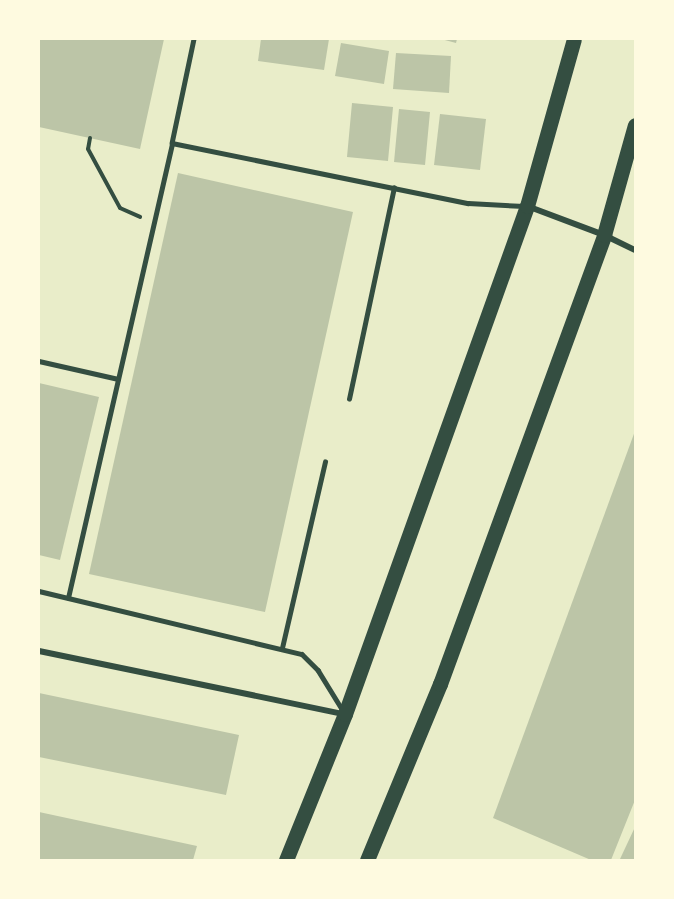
<!DOCTYPE html>
<style>
body{margin:0}
#map{position:relative;width:674px;height:899px;overflow:hidden;background:#e9edc9;font-family:"Fira Sans Condensed",sans-serif}
div>[style]{position:absolute}
[style*='--x']{left:calc(var(--x)*1px);top:calc(var(--y)*1px);width:calc(var(--w)*1px);rotate:calc(var(--a)*1deg)}
.building>*{inset:0;background:#bcc5a7}
.path>*{height:4px;margin:-2px;padding:0 2px;transform-origin:2px;border-radius:2px;background:#344e41}
.service>*{height:4.5px;margin:-2.25px;padding:0 2.25px;transform-origin:2.25px;border-radius:2.25px;background:#344e41}
.minor>*{height:6px;margin:-3px;padding:0 3px;transform-origin:3px;border-radius:3px;background:#344e41}
.primary>*{height:15px;margin:-7.5px;padding:0 7.5px;transform-origin:7.5px;border-radius:7.5px;background:#344e41}
span{translate:-50% -50%;white-space:nowrap;text-align:center;line-height:1.15;-webkit-text-stroke:4.5px #fefae0;paint-order:stroke}
.frame{position:absolute;inset:0;border:40px solid #fefae0;pointer-events:none}
</style>
<div id="map">
<div class="building">
<div style="clip-path:polygon(39px 39px,164px 39px,140px 149px,39px 127px)"></div>
<div style="clip-path:polygon(261px 39px,329px 39px,324px 70px,258px 61px)"></div>
<div style="clip-path:polygon(441px 39px,457px 39px,456px 43px)"></div>
<div style="clip-path:polygon(341px 43px,389px 51px,384px 84px,335px 76px)"></div>
<div style="clip-path:polygon(396px 53px,451px 56px,449px 93px,393px 89px)"></div>
<div style="clip-path:polygon(352px 103px,393px 107px,388px 161px,347px 157px)"></div>
<div style="clip-path:polygon(399px 109px,430px 112px,425px 165px,394px 162px)"></div>
<div style="clip-path:polygon(440px 114px,486px 119px,480px 170px,434px 165px)"></div>
<div style="clip-path:polygon(178px 173px,353px 212px,265px 612px,89px 574px)"></div>
<div style="clip-path:polygon(39px 383px,99px 397px,60px 560px,39px 555px)"></div>
<div style="clip-path:polygon(635px 431px,635px 800px,611px 860px,591px 860px,493px 818px)"></div>
<div style="clip-path:polygon(39px 693px,239px 735px,226px 795px,39px 757px)"></div>
<div style="clip-path:polygon(39px 812px,197px 846px,193px 860px,39px 860px)"></div>
<div style="clip-path:polygon(635px 827px,635px 860px,622px 860px,620px 859px)"></div>
</div>
<div class="path">
<div style="--x:90;--y:138;--w:11;--a:100"></div>
<div style="--x:88;--y:149;--w:67;--a:61.5"></div>
<div style="--x:120;--y:208;--w:22;--a:24"></div>
</div>
<div class="service">
<div style="--x:194;--y:39;--w:106;--a:101.9"></div>
<div style="--x:172;--y:143;--w:302;--a:11.5"></div>
<div style="--x:468;--y:203;--w:56;--a:3.1"></div>
<div style="--x:39;--y:361;--w:81;--a:12.8"></div>
<div style="--x:349;--y:399;--w:216;--a:-78"></div>
<div style="--x:39;--y:591;--w:270;--a:13.5"></div>
<div style="--x:302;--y:654;--w:23;--a:45"></div>
<div style="--x:318;--y:670;--w:46;--a:58.4"></div>
<div style="--x:68;--y:598;--w:467;--a:-77.1"></div>
<div style="--x:282;--y:648;--w:191;--a:-77"></div>
</div>
<div class="minor">
<div style="--x:527;--y:206;--w:82;--a:20.6"></div>
<div style="--x:604;--y:235;--w:34;--a:26"></div>
<div style="--x:39;--y:651;--w:311;--a:11.7"></div>
</div>
<div class="primary">
<div style="--x:286;--y:860;--w:157;--a:-68"></div>
<div style="--x:345;--y:714;--w:540;--a:-70.29"></div>
<div style="--x:527;--y:206;--w:173;--a:-74.3"></div>
<div style="--x:367;--y:860;--w:191;--a:-67.5"></div>
<div style="--x:440;--y:684;--w:478;--a:-69.9"></div>
<div style="--x:604;--y:235;--w:114;--a:-74.3"></div>
</div>
<div class="frame"></div>
</div>
